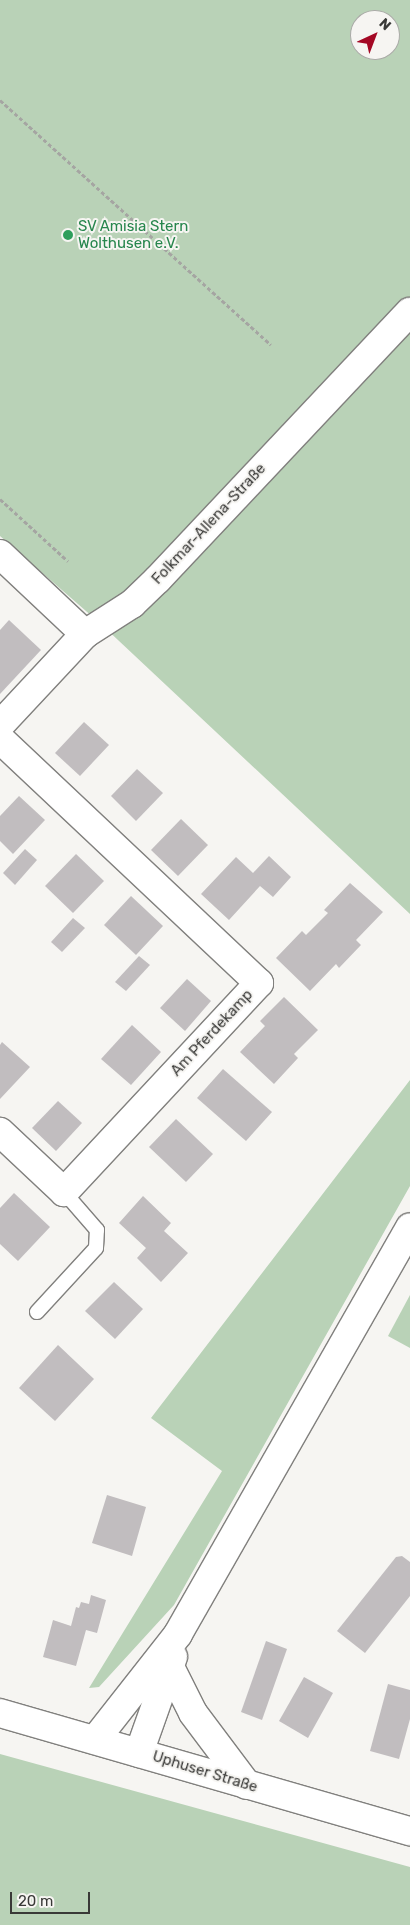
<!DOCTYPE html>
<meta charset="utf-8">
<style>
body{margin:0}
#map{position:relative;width:410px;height:1925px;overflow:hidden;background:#f6f5f2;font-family:Rubik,sans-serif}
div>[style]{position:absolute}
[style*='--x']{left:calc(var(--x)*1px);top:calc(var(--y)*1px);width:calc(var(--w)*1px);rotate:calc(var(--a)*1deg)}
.green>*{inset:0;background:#b9d2b7}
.building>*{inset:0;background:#c1bdbf}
.path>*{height:3px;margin-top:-1.5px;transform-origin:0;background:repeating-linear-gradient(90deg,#a5a5a2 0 4px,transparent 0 6.5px)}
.roads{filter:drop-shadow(1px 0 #81807e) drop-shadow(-1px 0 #81807e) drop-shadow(0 1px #81807e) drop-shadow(0 -1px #81807e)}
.lane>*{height:14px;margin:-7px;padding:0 7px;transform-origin:7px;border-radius:7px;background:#fff}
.street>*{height:28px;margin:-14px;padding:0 14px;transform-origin:14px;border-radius:14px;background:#fff}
.secondary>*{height:28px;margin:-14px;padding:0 14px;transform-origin:14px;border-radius:14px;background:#fff}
.highway>*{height:28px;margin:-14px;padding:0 14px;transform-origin:14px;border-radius:14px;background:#fff}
.dots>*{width:14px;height:14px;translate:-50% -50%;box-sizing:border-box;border:2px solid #f6f5f2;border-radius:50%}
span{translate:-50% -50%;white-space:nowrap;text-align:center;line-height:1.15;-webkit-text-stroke:4px #f6f5f2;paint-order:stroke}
.leisure-label{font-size:15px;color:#27864d}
.left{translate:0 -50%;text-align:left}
.street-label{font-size:15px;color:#393937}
.north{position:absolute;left:350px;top:10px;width:50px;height:50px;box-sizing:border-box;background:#f6f5f2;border:1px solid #aaaaa7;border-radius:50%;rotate:43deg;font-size:14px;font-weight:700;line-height:20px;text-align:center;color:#393937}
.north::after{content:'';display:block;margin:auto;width:18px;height:22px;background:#a40824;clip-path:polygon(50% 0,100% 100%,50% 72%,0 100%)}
.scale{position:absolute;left:10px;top:1892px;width:80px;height:22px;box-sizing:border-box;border:2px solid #393937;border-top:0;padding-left:6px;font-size:15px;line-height:18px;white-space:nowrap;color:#393937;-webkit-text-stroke:4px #f6f5f2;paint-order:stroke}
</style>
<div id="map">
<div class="green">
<div style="clip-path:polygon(evenodd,0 0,410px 0,410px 914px,102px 625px,0 536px,0 0,360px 20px,390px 20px,390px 50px,360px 50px,360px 20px)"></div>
<div style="clip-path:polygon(410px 1080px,410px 1186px,174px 1605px,99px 1687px,89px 1688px,222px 1471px,151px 1418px)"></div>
<div style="clip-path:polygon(410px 1295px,410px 1348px,388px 1336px)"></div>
<div style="clip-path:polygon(0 1754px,410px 1867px,410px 1925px,0 1925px)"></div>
</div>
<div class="building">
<div style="clip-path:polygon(9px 620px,41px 650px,0 694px,0 630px)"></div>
<div style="clip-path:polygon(84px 722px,109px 745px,80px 776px,55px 753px)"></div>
<div style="clip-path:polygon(137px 769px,163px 793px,136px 821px,111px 796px)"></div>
<div style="clip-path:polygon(19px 796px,45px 820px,13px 854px,0 841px,0 816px)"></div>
<div style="clip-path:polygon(181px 819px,208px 845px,178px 876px,151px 850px)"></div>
<div style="clip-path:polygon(25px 849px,37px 860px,15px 885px,3px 873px)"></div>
<div style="clip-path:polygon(76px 854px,104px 881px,73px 913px,45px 886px)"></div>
<div style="clip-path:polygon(269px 856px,291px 877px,273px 897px,260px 886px,229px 920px,201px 894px,236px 857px,253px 873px)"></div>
<div style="clip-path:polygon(350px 883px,383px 912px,356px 940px,361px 945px,339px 968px,336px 964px,310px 991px,276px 958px,302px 931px,306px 935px,328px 913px,324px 910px)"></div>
<div style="clip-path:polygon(131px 896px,163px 926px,136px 955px,104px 925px)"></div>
<div style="clip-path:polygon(73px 918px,85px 928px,62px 952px,51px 942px)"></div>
<div style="clip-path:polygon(139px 956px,150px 965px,126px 991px,115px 982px)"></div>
<div style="clip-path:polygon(187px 979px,211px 1001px,185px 1031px,160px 1008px)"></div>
<div style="clip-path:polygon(284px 997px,318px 1030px,294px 1054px,298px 1058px,274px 1084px,240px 1052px,265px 1026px,260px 1021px)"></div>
<div style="clip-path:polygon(132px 1025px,161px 1052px,131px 1085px,101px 1059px)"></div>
<div style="clip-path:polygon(2px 1042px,30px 1067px,0 1099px,0 1045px)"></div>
<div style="clip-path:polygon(223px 1069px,272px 1112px,246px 1141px,197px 1098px)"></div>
<div style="clip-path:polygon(58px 1101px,82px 1123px,56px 1151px,32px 1128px)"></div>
<div style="clip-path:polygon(176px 1119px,213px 1154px,186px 1182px,149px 1147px)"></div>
<div style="clip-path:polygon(14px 1193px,50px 1227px,18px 1261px,0 1244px,0 1208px)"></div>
<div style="clip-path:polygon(143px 1196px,171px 1223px,164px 1231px,188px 1253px,161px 1282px,137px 1258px,146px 1248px,119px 1223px)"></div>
<div style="clip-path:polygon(114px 1282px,143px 1309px,115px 1339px,85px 1311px)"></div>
<div style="clip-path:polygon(58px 1345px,94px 1379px,55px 1421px,19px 1388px)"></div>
<div style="clip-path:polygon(107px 1495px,146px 1507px,132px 1556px,92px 1543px)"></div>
<div style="clip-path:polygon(402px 1556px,410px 1562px,410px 1596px,365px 1653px,337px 1631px,396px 1557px)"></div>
<div style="clip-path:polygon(91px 1595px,106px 1600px,97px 1633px,86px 1630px,76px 1666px,43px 1657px,53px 1620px,71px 1626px,76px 1607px,79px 1608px,81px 1602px,89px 1604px)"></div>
<div style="clip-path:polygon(266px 1641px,287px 1649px,262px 1720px,241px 1712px)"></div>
<div style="clip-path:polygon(304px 1677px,333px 1693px,308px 1738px,279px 1721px)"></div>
<div style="clip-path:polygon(388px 1684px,410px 1690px,410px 1719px,399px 1759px,370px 1751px)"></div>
</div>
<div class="path">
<div style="--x:0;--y:100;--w:365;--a:42.1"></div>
<div style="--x:0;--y:499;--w:92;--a:42.4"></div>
</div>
<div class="roads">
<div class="lane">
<div style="--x:37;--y:1312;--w:87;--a:-47.3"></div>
<div style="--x:96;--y:1248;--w:18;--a:-87"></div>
<div style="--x:97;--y:1230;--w:50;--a:-131"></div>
</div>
<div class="street">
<div style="--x:0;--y:554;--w:117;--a:43.3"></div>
<div style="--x:0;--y:725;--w:125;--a:-47"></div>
<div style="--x:85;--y:634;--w:56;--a:-32.6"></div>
<div style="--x:132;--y:604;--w:36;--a:-44"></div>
<div style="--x:158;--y:579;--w:367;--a:-46.7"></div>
<div style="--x:0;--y:739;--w:356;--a:43.3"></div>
<div style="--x:259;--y:983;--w:286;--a:133"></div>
<div style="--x:64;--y:1192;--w:88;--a:-136.8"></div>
</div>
<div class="secondary">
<div style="--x:0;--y:1713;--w:427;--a:16.1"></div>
</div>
<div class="highway">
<div style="--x:171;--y:1669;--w:49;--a:63.4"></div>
<div style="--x:193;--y:1713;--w:90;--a:53.1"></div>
<div style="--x:95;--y:1740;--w:135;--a:-51.9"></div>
<div style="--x:178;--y:1634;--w:468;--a:-60.3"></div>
<div style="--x:139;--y:1753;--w:102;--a:-70.5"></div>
</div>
</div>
<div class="dots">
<div style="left:68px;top:235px;background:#2e9e5b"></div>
</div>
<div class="leisure-label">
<span class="left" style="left:78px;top:235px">SV Amisia Stern<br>Wolthusen e.V.</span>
</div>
<div class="street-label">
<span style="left:209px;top:524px;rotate:-47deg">Folkmar-Allena-Straße</span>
<span style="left:212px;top:1033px;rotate:-47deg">Am Pferdekamp</span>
<span style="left:205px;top:1772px;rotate:17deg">Uphuser Straße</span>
</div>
<div class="north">N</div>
<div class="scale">20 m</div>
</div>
